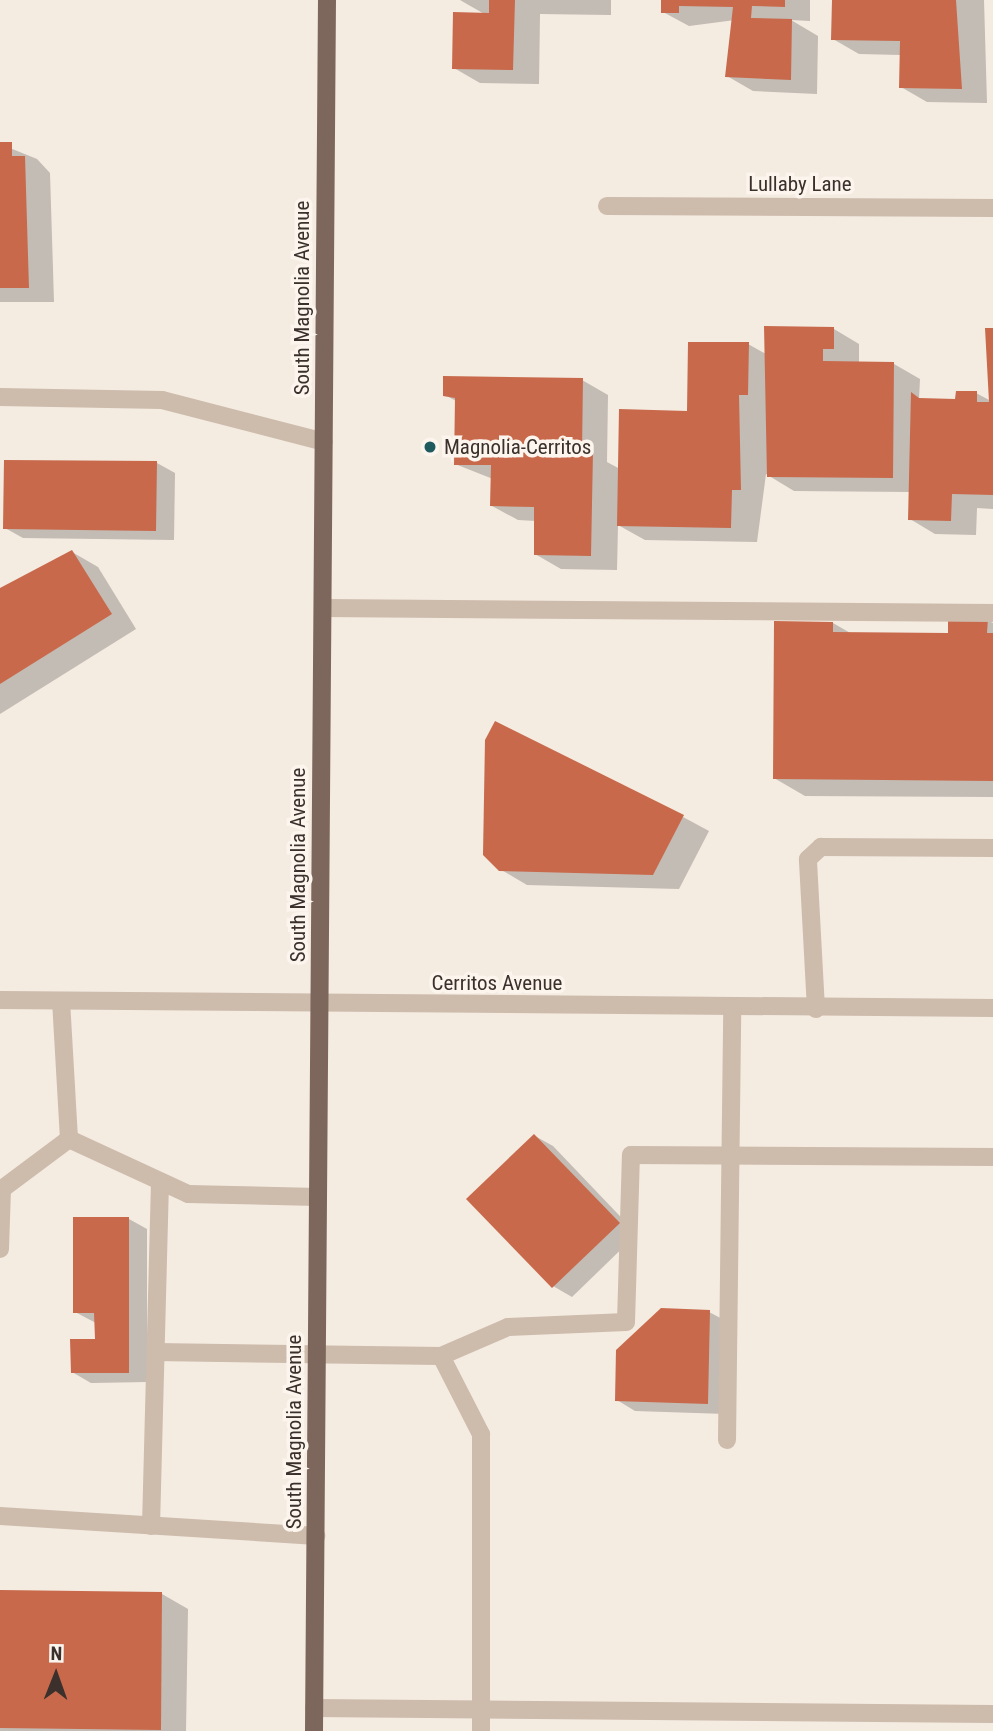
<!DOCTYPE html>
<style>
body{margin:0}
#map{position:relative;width:993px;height:1731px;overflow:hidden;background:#f4ebe1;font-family:"Roboto Condensed",sans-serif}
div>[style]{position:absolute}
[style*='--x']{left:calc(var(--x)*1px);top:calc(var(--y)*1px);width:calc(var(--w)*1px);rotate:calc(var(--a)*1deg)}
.shadow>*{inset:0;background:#0003}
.building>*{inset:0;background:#c8694b}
.minor>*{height:18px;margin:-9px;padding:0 9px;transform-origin:9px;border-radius:9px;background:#cdbbac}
.major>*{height:18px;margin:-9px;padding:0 9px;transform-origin:9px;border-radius:9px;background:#7d675c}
.dots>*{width:19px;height:19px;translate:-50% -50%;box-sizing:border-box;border:4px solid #fbf5ee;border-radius:50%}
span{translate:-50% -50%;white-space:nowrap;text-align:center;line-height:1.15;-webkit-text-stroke:7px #fbf5ee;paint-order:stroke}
.street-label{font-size:21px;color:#3b302b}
.poi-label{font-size:21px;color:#3b302b}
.left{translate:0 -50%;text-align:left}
.north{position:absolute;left:21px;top:1640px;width:70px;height:70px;-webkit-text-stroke:5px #fbf5ee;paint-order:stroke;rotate:1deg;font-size:19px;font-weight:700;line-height:28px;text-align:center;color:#3b302b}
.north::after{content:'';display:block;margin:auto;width:24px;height:32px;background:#3b302b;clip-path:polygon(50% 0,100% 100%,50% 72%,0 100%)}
</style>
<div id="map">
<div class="shadow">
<div style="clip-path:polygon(460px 0,611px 0,611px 15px,540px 14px,539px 84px,480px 83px,454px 68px,486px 15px)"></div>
<div style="clip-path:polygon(663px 0,810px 0,810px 21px,791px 20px,818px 36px,817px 94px,753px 91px,727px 76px,735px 20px,689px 26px,663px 12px)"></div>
<div style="clip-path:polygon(833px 0,984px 0,987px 103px,927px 102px,901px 87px,902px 55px,859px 54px,833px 39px)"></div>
<div style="clip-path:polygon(0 144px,37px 159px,50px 173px,54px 302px,0 302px)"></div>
<div style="clip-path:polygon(834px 329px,859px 344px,859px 363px,894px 364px,920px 379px,919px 399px,957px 400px,976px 393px,991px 401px,993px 330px,993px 509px,977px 508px,976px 535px,935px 534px,910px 519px,910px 492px,794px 491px,766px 474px,757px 542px,645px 540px,618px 525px,617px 570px,561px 569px,535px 554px,536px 521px,518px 520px,492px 506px,493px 479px,455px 464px,456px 401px,445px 395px,582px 380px,608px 395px,607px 462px,620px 469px,688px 412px,748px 344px,766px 354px)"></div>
<div style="clip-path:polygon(157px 463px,175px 473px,174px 540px,23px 538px,5px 528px)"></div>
<div style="clip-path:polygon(72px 552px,98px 567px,136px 629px,0 714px,0 594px)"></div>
<div style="clip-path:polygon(987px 620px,993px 623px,993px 797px,805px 796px,774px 778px,833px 623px,852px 634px,949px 635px)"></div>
<div style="clip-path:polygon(683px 817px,709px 831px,679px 889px,527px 885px,500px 869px)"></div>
<div style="clip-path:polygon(535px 1136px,553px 1146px,637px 1234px,572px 1297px,553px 1286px)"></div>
<div style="clip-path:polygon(129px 1219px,147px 1229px,147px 1382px,91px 1383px,72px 1372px,96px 1340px,96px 1323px,75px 1312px)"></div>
<div style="clip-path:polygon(709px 1312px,728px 1322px,726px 1414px,635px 1411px,617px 1400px)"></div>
<div style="clip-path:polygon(0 1592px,162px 1594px,188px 1609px,186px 1731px,0 1731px)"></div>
</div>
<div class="building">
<div style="clip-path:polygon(489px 0,515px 0,513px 70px,452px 69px,453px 12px,489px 13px)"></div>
<div style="clip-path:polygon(661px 0,785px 0,785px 7px,752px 6px,751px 18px,792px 19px,791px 80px,725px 77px,733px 7px,679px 6px,679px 13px,661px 13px)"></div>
<div style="clip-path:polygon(832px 0,956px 0,962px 89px,899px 88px,900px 41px,831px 40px)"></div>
<div style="clip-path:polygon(0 142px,12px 142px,12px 156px,25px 156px,29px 288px,0 288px)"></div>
<div style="clip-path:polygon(764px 326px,834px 327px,834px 349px,823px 349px,823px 361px,894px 362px,893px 478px,767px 477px)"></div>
<div style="clip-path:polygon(985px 328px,993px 328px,993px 495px,952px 494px,951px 521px,908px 520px,911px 392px,919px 398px,955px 399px,956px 391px,977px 391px,977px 402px,989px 402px)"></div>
<div style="clip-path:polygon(688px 342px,749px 342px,748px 395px,739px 395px,741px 490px,732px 490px,731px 528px,617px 526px,619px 409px,687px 411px)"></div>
<div style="clip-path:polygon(443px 376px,583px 378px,582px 452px,593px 452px,591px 556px,534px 555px,534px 507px,490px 506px,491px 465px,454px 465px,455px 398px,443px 396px)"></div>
<div style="clip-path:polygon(4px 460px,157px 461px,156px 531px,3px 529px)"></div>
<div style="clip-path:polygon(72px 550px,112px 614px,0 684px,0 588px)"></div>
<div style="clip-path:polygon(948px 617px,988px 618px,987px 633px,993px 633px,993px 781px,773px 779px,774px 621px,833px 622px,833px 632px,948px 633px)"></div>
<div style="clip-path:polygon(495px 721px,684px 815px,653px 875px,499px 871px,483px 855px,485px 740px)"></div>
<div style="clip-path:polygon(534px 1134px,620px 1223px,552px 1288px,466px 1199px)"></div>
<div style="clip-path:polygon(73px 1217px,129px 1217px,129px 1373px,71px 1373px,70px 1339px,95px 1339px,94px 1313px,73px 1313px)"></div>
<div style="clip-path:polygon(661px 1308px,710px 1310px,708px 1404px,615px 1401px,616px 1350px)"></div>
<div style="clip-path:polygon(0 1590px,162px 1592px,161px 1730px,0 1728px)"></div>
</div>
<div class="minor">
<div style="--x:607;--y:206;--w:386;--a:0.3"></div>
<div style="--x:0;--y:397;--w:162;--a:1.1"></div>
<div style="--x:162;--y:400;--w:167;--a:14.5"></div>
<div style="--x:323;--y:608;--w:670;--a:0.43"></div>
<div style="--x:0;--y:1000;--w:993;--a:0.46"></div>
<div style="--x:816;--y:1009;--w:150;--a:-93.1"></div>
<div style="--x:808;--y:859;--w:18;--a:-43"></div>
<div style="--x:821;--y:847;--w:172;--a:0.3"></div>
<div style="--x:69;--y:1139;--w:131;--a:24.8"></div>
<div style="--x:188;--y:1194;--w:130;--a:1.3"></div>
<div style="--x:2;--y:1189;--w:84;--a:-36.7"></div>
<div style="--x:69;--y:1139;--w:138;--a:-93.3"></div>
<div style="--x:0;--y:1249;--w:60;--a:-88.1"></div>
<div style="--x:155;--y:1352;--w:286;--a:0.8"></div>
<div style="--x:441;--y:1356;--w:73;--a:-23.4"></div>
<div style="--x:508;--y:1327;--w:118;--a:-2.4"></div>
<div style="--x:626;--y:1322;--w:167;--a:-88.3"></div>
<div style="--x:631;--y:1155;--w:362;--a:0.3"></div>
<div style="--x:441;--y:1356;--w:88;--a:62.9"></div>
<div style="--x:481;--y:1434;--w:297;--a:90"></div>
<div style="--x:727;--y:1440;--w:431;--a:-89.3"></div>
<div style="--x:0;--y:1516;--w:317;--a:3.6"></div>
<div style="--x:151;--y:1526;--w:344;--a:-88.5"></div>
<div style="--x:314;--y:1708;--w:679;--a:0.51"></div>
</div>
<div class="major">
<div style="--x:314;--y:1731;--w:1731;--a:-89.57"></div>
</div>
<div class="dots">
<div style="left:430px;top:447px;background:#1f5a5e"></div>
</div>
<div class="street-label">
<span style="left:800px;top:184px">Lullaby Lane</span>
<span style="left:302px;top:298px;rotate:-90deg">South Magnolia Avenue</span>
<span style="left:298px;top:865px;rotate:-90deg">South Magnolia Avenue</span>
<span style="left:497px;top:983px">Cerritos Avenue</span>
<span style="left:294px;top:1432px;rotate:-90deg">South Magnolia Avenue</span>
</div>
<div class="poi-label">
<span class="left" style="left:444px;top:447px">Magnolia-Cerritos</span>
</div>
<div class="north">N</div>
</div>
